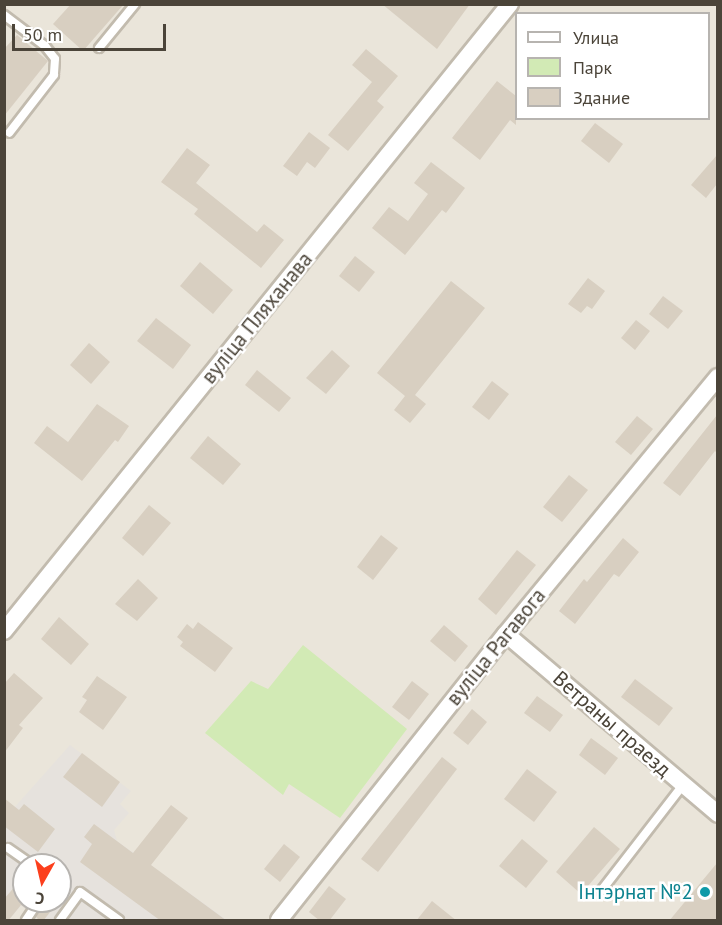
<!DOCTYPE html>
<meta charset="utf-8">
<style>
body{margin:0}
#map{position:relative;width:722px;height:925px;overflow:hidden;background:#f6f3ec;font-family:"PT Sans",sans-serif}
div>[style]{position:absolute}
[style*='--x']{left:calc(var(--x)*1px);top:calc(var(--y)*1px);width:calc(var(--w)*1px);rotate:calc(var(--a)*1deg)}
.residential>*{inset:0;background:#eae5da}
.industrial>*{inset:0;background:#e6e2dd}
.green>*{inset:0;background:#d2eab5}
.building>*{inset:0;background:#d8cfc1}
.roads{filter:drop-shadow(2px 0 #c2bbae) drop-shadow(-2px 0 #c2bbae) drop-shadow(0 2px #c2bbae) drop-shadow(0 -2px #c2bbae)}
.service>*{height:8px;margin:-4px;padding:0 4px;transform-origin:4px;border-radius:4px;background:#fff}
.minor>*{height:16px;margin:-8px;padding:0 8px;transform-origin:8px;border-radius:8px;background:#fff}
.dots>*{width:16px;height:16px;translate:-50% -50%;box-sizing:border-box;border:3px solid #fff;border-radius:50%}
span{translate:-50% -50%;white-space:nowrap;text-align:center;line-height:1.15;-webkit-text-stroke:5px #fff;paint-order:stroke}
.street-label{font-size:21px;color:#4b4439}
.culture-label{font-size:21px;color:#0d838f}
.right{translate:-100% -50%;text-align:right}
.frame{position:absolute;inset:0;border:6px solid #4b4439;pointer-events:none}
.legend{position:absolute;left:515px;top:12px;width:195px;height:108px;box-sizing:border-box;background:#fff;border:2px solid #b7b4b0;margin:0;padding:8px 10px;list-style:none;font-size:18px;color:#4b4439}
.legend li{display:flex;align-items:center;gap:12px;height:30px}
.legend b{width:30px;border:2px solid #b7b4b0}
.north{position:absolute;left:12px;top:853px;width:60px;height:60px;box-sizing:border-box;background:#fff;border:2px solid #b7b4b0;border-radius:50%;rotate:188deg;font-size:16px;font-weight:700;line-height:24px;text-align:center;color:#4b4439}
.north::after{content:'';display:block;margin:auto;width:21px;height:27px;background:#fc3f1d;clip-path:polygon(50% 0,100% 100%,50% 72%,0 100%)}
.scale{position:absolute;left:12px;top:24px;width:154px;height:27px;box-sizing:border-box;border:3px solid #4b4439;border-top:0;padding-left:8px;font-size:18px;line-height:21px;white-space:nowrap;color:#4b4439;-webkit-text-stroke:4px #fff;paint-order:stroke}
</style>
<div id="map">
<div class="residential">
<div style="clip-path:polygon(evenodd,5px 5px,717px 5px,717px 920px,5px 920px,5px 5px,516px 14px,708px 14px,708px 118px,516px 118px,516px 14px,5px 5px,24px 865px,60px 865px,60px 901px,24px 901px,24px 865px)"></div>
</div>
<div class="industrial">
<div style="clip-path:polygon(evenodd,70px 745px,131px 791px,120px 804px,129px 813px,114px 830px,117px 841px,227px 920px,40px 920px,21px 906px,8px 920px,5px 920px,5px 818px,70px 745px,24px 865px,60px 865px,60px 901px,24px 901px,24px 865px)"></div>
</div>
<div class="green">
<div style="clip-path:polygon(303px 645px,407px 729px,340px 818px,289px 784px,283px 795px,205px 733px,251px 681px,268px 689px)"></div>
</div>
<div class="building">
<div style="clip-path:polygon(71px 4px,124px 4px,83px 51px,53px 24px)"></div>
<div style="clip-path:polygon(382px 4px,470px 4px,437px 49px)"></div>
<div style="clip-path:polygon(17px 35px,48px 61px,4px 116px,4px 49px)"></div>
<div style="clip-path:polygon(366px 49px,398px 76px,377px 101px,384px 107px,348px 151px,328px 135px,372px 82px,352px 65px)"></div>
<div style="clip-path:polygon(497px 81px,516px 96px,516px 125px,510px 120px,480px 160px,452px 138px)"></div>
<div style="clip-path:polygon(595px 123px,623px 144px,609px 163px,581px 141px)"></div>
<div style="clip-path:polygon(309px 132px,330px 148px,315px 168px,307px 162px,297px 176px,283px 166px)"></div>
<div style="clip-path:polygon(187px 148px,210px 165px,196px 183px,257px 232px,264px 224px,284px 240px,261px 268px,194px 214px,198px 209px,161px 182px)"></div>
<div style="clip-path:polygon(717px 155px,717px 184px,706px 198px,691px 185px)"></div>
<div style="clip-path:polygon(431px 162px,465px 188px,446px 213px,442px 210px,405px 255px,372px 228px,389px 207px,408px 221px,428px 194px,414px 183px)"></div>
<div style="clip-path:polygon(355px 256px,375px 272px,359px 292px,339px 276px)"></div>
<div style="clip-path:polygon(200px 262px,233px 290px,213px 314px,180px 286px)"></div>
<div style="clip-path:polygon(588px 278px,605px 291px,592px 309px,587px 306px,581px 313px,568px 304px)"></div>
<div style="clip-path:polygon(451px 281px,485px 308px,415px 395px,426px 404px,410px 423px,394px 410px,405px 396px,377px 373px)"></div>
<div style="clip-path:polygon(663px 296px,683px 311px,668px 329px,649px 314px)"></div>
<div style="clip-path:polygon(156px 318px,191px 345px,173px 369px,137px 341px)"></div>
<div style="clip-path:polygon(636px 320px,650px 331px,635px 350px,621px 338px)"></div>
<div style="clip-path:polygon(89px 343px,110px 362px,91px 384px,70px 365px)"></div>
<div style="clip-path:polygon(332px 350px,350px 366px,326px 394px,306px 378px)"></div>
<div style="clip-path:polygon(257px 370px,291px 398px,279px 412px,245px 385px)"></div>
<div style="clip-path:polygon(492px 381px,509px 394px,489px 420px,472px 407px)"></div>
<div style="clip-path:polygon(97px 404px,129px 426px,118px 442px,115px 440px,82px 481px,34px 443px,47px 426px,68px 442px)"></div>
<div style="clip-path:polygon(717px 415px,717px 453px,715px 451px,680px 496px,663px 483px)"></div>
<div style="clip-path:polygon(637px 416px,653px 429px,631px 455px,615px 442px)"></div>
<div style="clip-path:polygon(208px 436px,241px 464px,223px 485px,190px 458px)"></div>
<div style="clip-path:polygon(569px 475px,588px 490px,562px 522px,543px 507px)"></div>
<div style="clip-path:polygon(149px 505px,171px 523px,143px 556px,122px 538px)"></div>
<div style="clip-path:polygon(381px 535px,398px 548px,373px 580px,357px 567px)"></div>
<div style="clip-path:polygon(623px 538px,639px 552px,619px 577px,614px 574px,575px 624px,559px 611px,584px 579px,587px 582px)"></div>
<div style="clip-path:polygon(517px 550px,536px 565px,496px 615px,478px 599px)"></div>
<div style="clip-path:polygon(138px 579px,158px 598px,137px 621px,115px 604px)"></div>
<div style="clip-path:polygon(59px 617px,89px 644px,71px 665px,41px 639px)"></div>
<div style="clip-path:polygon(198px 622px,233px 648px,215px 672px,180px 646px,183px 642px,177px 637px,187px 624px,193px 629px)"></div>
<div style="clip-path:polygon(444px 625px,468px 646px,455px 662px,430px 641px)"></div>
<div style="clip-path:polygon(14px 673px,43px 698px,19px 725px,23px 728px,4px 753px,4px 684px)"></div>
<div style="clip-path:polygon(97px 676px,127px 697px,103px 730px,79px 712px,87px 700px,82px 697px)"></div>
<div style="clip-path:polygon(635px 679px,673px 708px,659px 726px,621px 697px)"></div>
<div style="clip-path:polygon(412px 681px,429px 694px,409px 720px,392px 707px)"></div>
<div style="clip-path:polygon(537px 696px,563px 715px,550px 732px,524px 713px)"></div>
<div style="clip-path:polygon(472px 709px,487px 722px,468px 745px,453px 733px)"></div>
<div style="clip-path:polygon(591px 738px,618px 758px,605px 775px,579px 755px)"></div>
<div style="clip-path:polygon(82px 753px,120px 782px,102px 807px,63px 777px)"></div>
<div style="clip-path:polygon(442px 757px,457px 769px,378px 872px,361px 859px)"></div>
<div style="clip-path:polygon(527px 769px,557px 792px,534px 822px,504px 799px)"></div>
<div style="clip-path:polygon(4px 798px,19px 810px,24px 804px,55px 829px,38px 852px,4px 826px)"></div>
<div style="clip-path:polygon(171px 805px,188px 818px,151px 865px,227px 921px,161px 921px,80px 862px,92px 844px,84px 837px,94px 824px,133px 853px)"></div>
<div style="clip-path:polygon(594px 827px,620px 849px,581px 894px,556px 872px)"></div>
<div style="clip-path:polygon(522px 839px,548px 861px,526px 888px,499px 866px)"></div>
<div style="clip-path:polygon(284px 844px,300px 857px,280px 882px,264px 869px)"></div>
<div style="clip-path:polygon(717px 863px,717px 921px,669px 921px)"></div>
<div style="clip-path:polygon(24px 876px,24px 901px,31px 901px,26px 909px,21px 905px,8px 921px,4px 921px,4px 899px)"></div>
<div style="clip-path:polygon(329px 886px,346px 899px,329px 921px,320px 921px,309px 912px)"></div>
<div style="clip-path:polygon(45px 901px,59px 901px,43px 921px,40px 921px,36px 917px)"></div>
<div style="clip-path:polygon(432px 901px,457px 921px,416px 921px)"></div>
</div>
<div class="roads">
<div class="service">
<div style="--x:4;--y:15;--w:51;--a:37.1"></div>
<div style="--x:45;--y:46;--w:16;--a:52"></div>
<div style="--x:55;--y:59;--w:16;--a:94"></div>
<div style="--x:54;--y:75;--w:73;--a:127.8"></div>
<div style="--x:99;--y:48;--w:57;--a:-50.7"></div>
<div style="--x:8;--y:848;--w:29;--a:35"></div>
<div style="--x:601;--y:891;--w:134;--a:-52.3"></div>
<div style="--x:26;--y:920;--w:23;--a:-56"></div>
<div style="--x:60;--y:920;--w:34;--a:-54"></div>
<div style="--x:80;--y:892;--w:48;--a:35.7"></div>
</div>
<div class="minor">
<div style="--x:4;--y:631;--w:806;--a:-51.1"></div>
<div style="--x:506;--y:634;--w:278;--a:40.3"></div>
<div style="--x:279;--y:920;--w:365;--a:-51.6"></div>
<div style="--x:506;--y:634;--w:333;--a:-50.5"></div>
</div>
</div>
<div class="dots">
<div style="left:705px;top:892px;background:#0f9aa8"></div>
</div>
<div class="street-label">
<span style="left:257px;top:318px;rotate:-51deg">вуліца Пляханава</span>
<span style="left:496px;top:647px;rotate:-51deg">вуліца Рагавога</span>
<span style="left:612px;top:724px;rotate:41deg">Ветраны праезд</span>
</div>
<div class="culture-label">
<span class="right" style="left:693px;top:892px">Інтэрнат №2</span>
</div>
<div class="frame"></div>
<ul class="legend">
<li><b style="height:8px;background:#fff"></b>Улица</li>
<li><b style="height:16px;background:#d2eab5"></b>Парк</li>
<li><b style="height:16px;background:#d8cfc1"></b>Здание</li>
</ul>
<div class="north">С</div>
<div class="scale">50 m</div>
</div>
